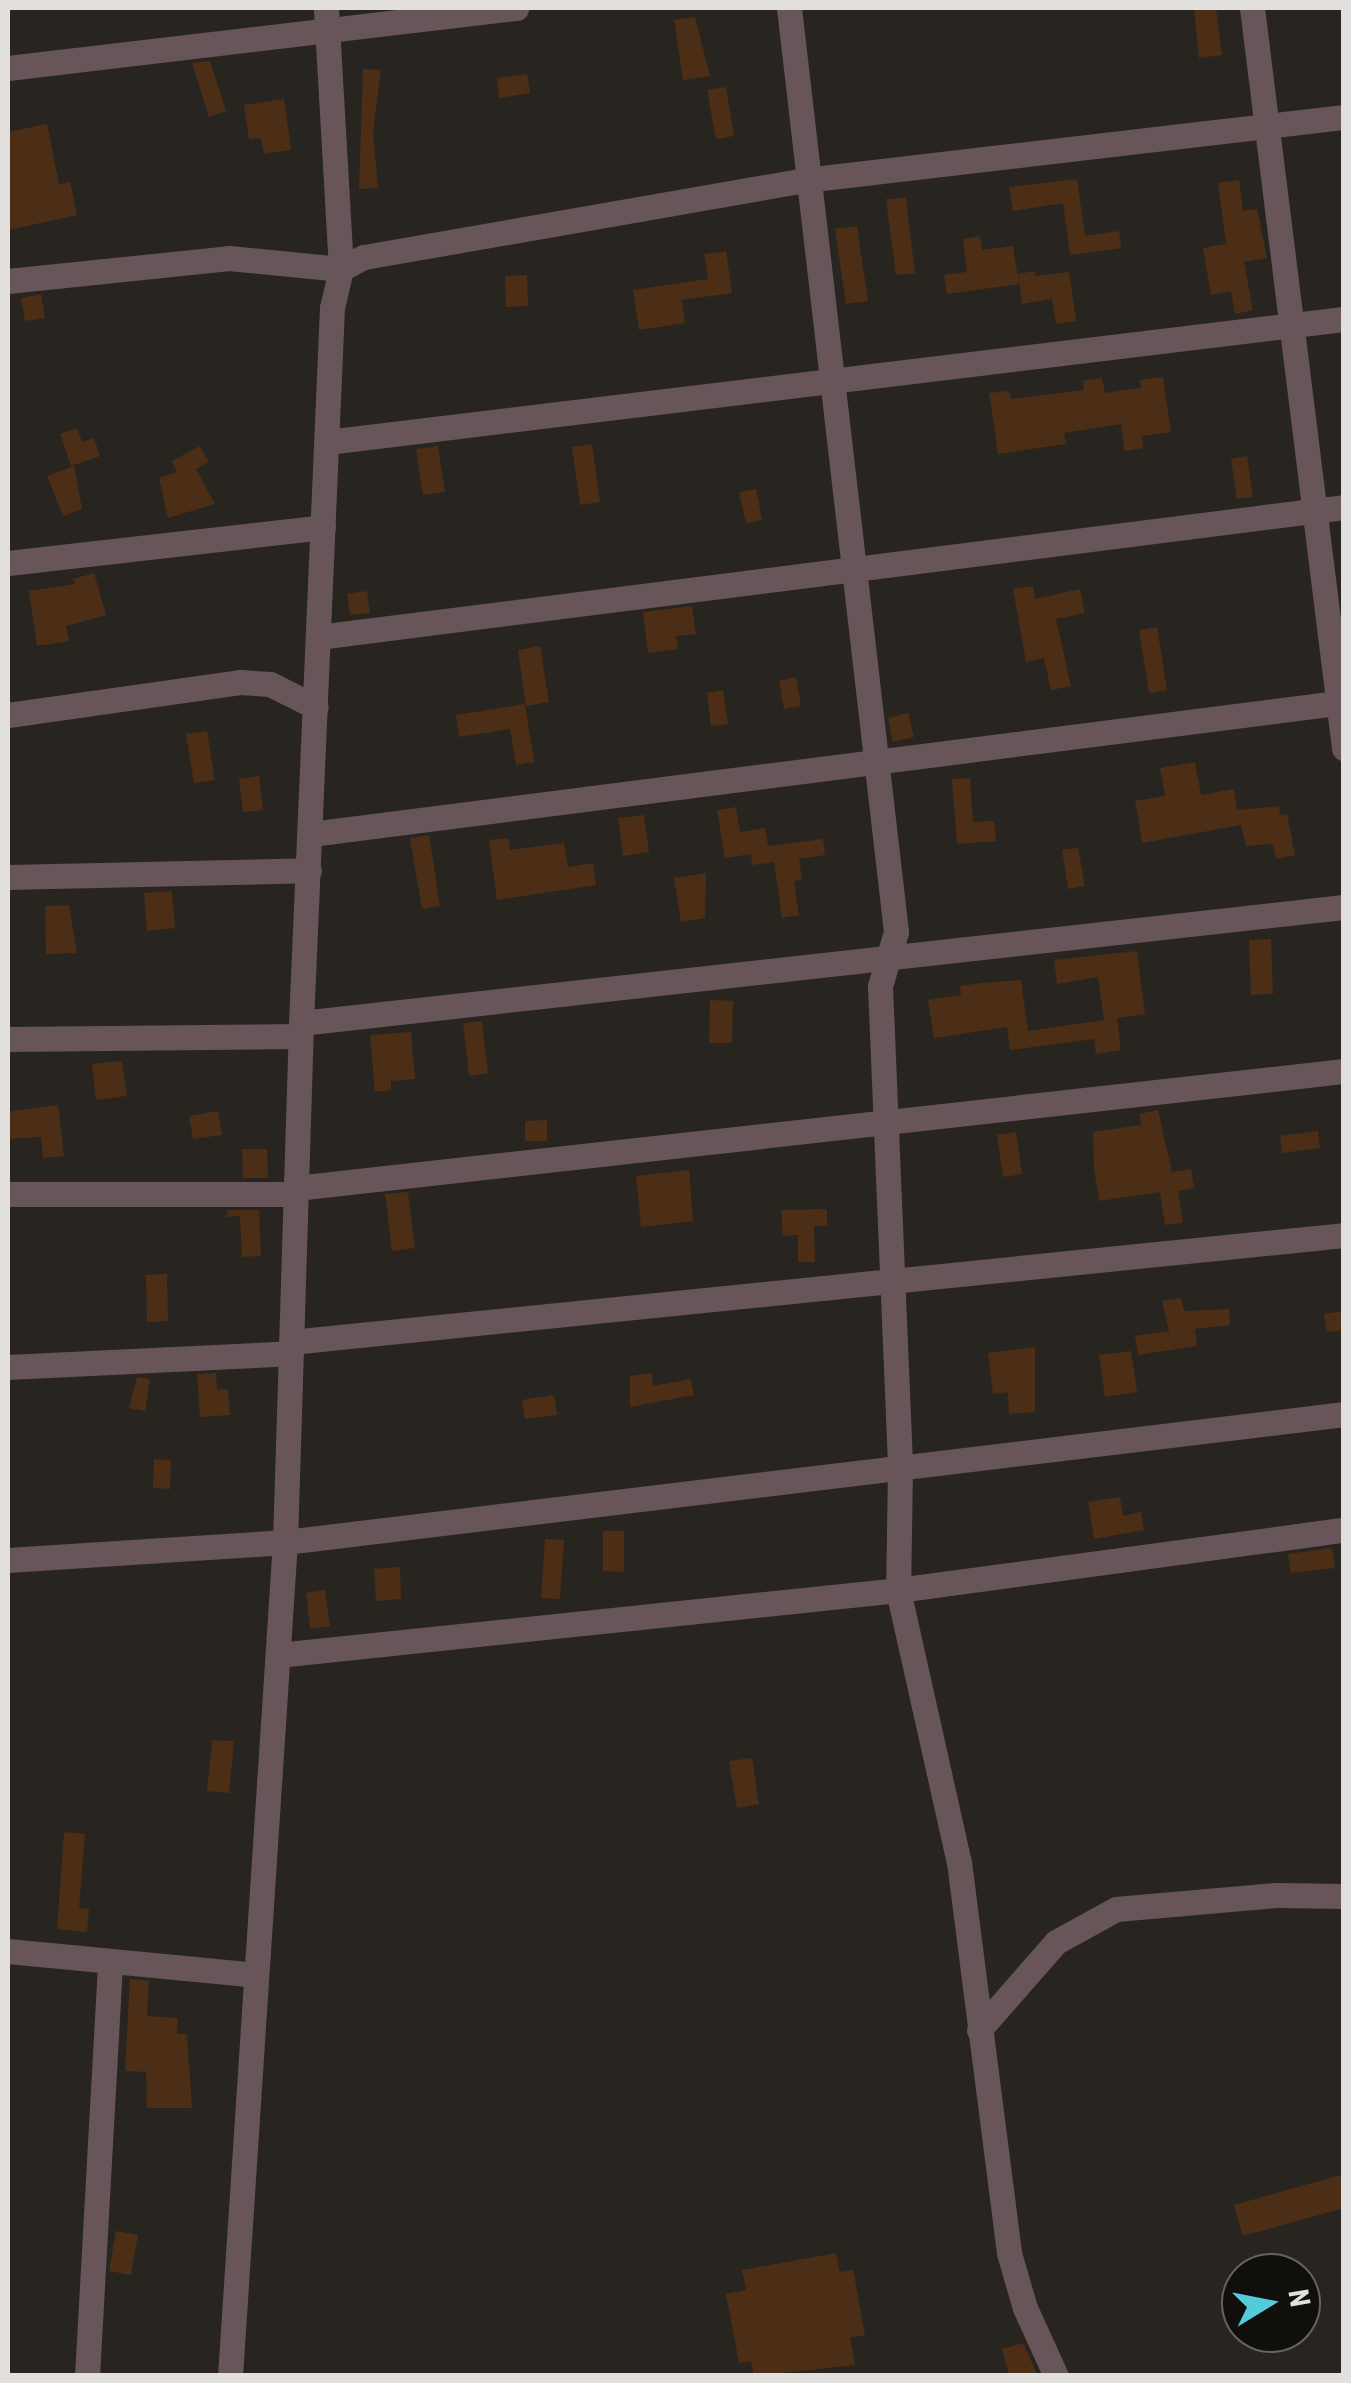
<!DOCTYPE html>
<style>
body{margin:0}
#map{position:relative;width:1351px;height:2383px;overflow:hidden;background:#282520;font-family:"Roboto Condensed",sans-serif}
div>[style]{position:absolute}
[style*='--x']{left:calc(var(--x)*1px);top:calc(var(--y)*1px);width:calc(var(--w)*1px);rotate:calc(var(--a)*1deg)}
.building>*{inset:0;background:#4c2e16}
.minor>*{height:25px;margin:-12.5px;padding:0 12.5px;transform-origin:12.5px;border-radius:12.5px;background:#68555a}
span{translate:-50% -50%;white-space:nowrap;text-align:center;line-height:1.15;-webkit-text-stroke:9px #100f0c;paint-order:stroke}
.frame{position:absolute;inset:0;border:10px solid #e2e0dc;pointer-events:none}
.north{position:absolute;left:1221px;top:2253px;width:100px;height:100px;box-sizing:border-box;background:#100f0c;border:2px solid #64635f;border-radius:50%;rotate:80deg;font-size:28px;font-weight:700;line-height:40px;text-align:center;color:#e2e0dc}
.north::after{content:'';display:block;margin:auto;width:35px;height:45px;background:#53cbdb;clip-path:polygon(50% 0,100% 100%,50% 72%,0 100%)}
</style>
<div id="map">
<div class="building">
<div style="clip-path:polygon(1194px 8px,1216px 8px,1222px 55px,1199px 58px)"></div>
<div style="clip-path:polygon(695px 17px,710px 76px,683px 80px,674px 20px)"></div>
<div style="clip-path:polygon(210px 61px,226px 111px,209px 117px,192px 63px)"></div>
<div style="clip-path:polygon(363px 69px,381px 70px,373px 132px,378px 188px,359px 189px)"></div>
<div style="clip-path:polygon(527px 74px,530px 93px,499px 98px,497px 78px)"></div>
<div style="clip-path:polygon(726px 87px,734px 136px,716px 139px,707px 90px)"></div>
<div style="clip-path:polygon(284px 99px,291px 150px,264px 154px,261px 138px,249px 139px,244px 105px)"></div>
<div style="clip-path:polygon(47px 124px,59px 184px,70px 182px,77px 215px,8px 230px,8px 132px)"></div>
<div style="clip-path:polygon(1077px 179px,1085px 236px,1119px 231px,1121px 248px,1070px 255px,1063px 203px,1013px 211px,1009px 187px)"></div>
<div style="clip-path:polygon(1239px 180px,1243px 211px,1257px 209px,1267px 258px,1244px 262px,1253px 310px,1235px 314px,1231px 291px,1211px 295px,1203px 248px,1226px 244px,1218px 183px)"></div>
<div style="clip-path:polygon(906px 198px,915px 273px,896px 275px,886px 199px)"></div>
<div style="clip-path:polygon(857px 226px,868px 301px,846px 304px,835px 229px)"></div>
<div style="clip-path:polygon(980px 236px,982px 250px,1013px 246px,1019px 284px,947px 294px,944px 275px,967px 272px,963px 239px)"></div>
<div style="clip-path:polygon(726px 251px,732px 293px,682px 300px,685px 323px,639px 330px,633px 290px,708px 279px,704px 254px)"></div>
<div style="clip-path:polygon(1035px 271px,1036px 276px,1069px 272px,1076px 321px,1056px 324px,1052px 299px,1022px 304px,1018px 274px)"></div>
<div style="clip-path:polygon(527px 275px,528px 306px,506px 307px,505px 276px)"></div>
<div style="clip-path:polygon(41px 294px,45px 318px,25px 321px,21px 298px)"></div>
<div style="clip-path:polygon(1163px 377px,1171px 432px,1142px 436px,1143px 448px,1124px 451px,1121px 424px,1064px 433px,1066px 444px,998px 454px,989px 393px,1009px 391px,1011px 399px,1084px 390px,1083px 381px,1102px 378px,1105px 393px,1141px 388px,1140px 380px)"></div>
<div style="clip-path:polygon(77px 428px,82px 442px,94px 438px,100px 456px,71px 466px,60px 434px)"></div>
<div style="clip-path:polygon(592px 444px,600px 502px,580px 505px,572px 447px)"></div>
<div style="clip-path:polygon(200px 446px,209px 462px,196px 469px,215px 504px,168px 518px,159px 478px,177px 472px,172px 461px)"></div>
<div style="clip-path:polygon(438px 446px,445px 492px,423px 495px,416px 449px)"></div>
<div style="clip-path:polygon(1247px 456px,1253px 497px,1237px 499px,1231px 459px)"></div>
<div style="clip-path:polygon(74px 466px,82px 509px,63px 516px,47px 476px)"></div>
<div style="clip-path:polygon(756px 489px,762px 520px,746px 523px,739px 492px)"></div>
<div style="clip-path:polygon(94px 573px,106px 615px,66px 626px,69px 641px,37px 646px,29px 591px,75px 584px,73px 579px)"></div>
<div style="clip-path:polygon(1033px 586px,1035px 599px,1080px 589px,1085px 613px,1056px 619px,1071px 686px,1051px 690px,1044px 658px,1026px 662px,1013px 589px)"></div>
<div style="clip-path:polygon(367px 591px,370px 613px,350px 615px,347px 594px)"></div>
<div style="clip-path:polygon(692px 606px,696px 634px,676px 636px,678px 649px,648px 653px,643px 612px)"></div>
<div style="clip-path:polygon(1157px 627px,1167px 690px,1149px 693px,1139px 630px)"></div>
<div style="clip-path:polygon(540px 646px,549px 702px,526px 706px,518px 650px)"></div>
<div style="clip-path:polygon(796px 677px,801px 706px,784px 709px,779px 681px)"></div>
<div style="clip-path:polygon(723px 690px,728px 724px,711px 726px,707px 693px)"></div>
<div style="clip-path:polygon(525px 704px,534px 762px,516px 765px,510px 729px,459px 737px,456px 715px)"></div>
<div style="clip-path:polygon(908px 713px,914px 737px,893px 742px,888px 718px)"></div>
<div style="clip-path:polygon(207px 731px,215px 780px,194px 783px,186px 734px)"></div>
<div style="clip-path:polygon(1195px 762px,1201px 795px,1234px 789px,1237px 810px,1279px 806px,1280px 815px,1287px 814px,1295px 855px,1276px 859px,1273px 844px,1246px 846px,1241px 825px,1142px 843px,1135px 801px,1165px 796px,1160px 768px)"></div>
<div style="clip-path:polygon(259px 776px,263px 810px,243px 812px,239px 779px)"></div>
<div style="clip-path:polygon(970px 778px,973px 822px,994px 821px,996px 841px,957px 844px,952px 779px)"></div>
<div style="clip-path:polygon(736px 807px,740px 832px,765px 828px,768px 846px,823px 839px,825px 855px,799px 859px,802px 880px,794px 881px,799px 915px,782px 918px,774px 862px,752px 865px,751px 854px,725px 858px,717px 810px)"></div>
<div style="clip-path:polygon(644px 815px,649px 852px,623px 856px,618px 818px)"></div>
<div style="clip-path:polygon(429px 835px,440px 906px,422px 909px,410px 838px)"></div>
<div style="clip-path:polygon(508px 838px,510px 850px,564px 843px,568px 867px,593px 863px,596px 885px,497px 900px,489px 840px)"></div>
<div style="clip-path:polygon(1078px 848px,1085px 886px,1068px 889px,1062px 850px)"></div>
<div style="clip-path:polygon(706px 873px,705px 918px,681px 922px,674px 878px)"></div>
<div style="clip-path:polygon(172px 891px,175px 928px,147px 931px,144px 893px)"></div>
<div style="clip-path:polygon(69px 905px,77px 953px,46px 954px,45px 906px)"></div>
<div style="clip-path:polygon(1271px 939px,1273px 994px,1251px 995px,1249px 940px)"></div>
<div style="clip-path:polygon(1137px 951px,1145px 1014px,1117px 1018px,1121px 1050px,1096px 1054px,1094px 1039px,1010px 1050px,1007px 1027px,934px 1038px,928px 1000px,961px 995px,960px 986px,982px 983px,1021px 980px,1028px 1031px,1104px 1020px,1098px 977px,1057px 984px,1054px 960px)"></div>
<div style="clip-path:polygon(710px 1000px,733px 1001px,732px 1043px,709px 1043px)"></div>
<div style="clip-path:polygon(482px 1021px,488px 1073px,469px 1076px,463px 1023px)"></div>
<div style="clip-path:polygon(411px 1032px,415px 1079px,391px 1081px,391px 1090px,375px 1092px,370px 1035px)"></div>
<div style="clip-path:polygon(122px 1061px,127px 1096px,96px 1100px,92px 1064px)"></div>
<div style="clip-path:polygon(58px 1105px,64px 1156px,43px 1158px,41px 1137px,8px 1139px,8px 1112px)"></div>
<div style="clip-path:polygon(1158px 1110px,1172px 1172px,1191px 1169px,1194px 1188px,1178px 1191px,1183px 1223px,1165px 1225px,1160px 1192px,1099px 1201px,1094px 1169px,1093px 1132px,1141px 1125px,1139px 1114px)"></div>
<div style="clip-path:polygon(218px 1111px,222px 1135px,193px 1139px,189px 1116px)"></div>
<div style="clip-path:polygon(547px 1120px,547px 1141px,525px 1141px,525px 1121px)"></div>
<div style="clip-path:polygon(1318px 1131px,1320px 1148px,1282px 1153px,1280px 1136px)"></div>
<div style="clip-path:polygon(1016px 1132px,1022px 1174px,1003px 1177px,997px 1135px)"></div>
<div style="clip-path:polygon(242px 1149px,267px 1149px,268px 1178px,243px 1178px)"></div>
<div style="clip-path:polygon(689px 1170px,693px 1221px,641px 1227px,636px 1176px)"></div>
<div style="clip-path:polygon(408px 1192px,415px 1248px,392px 1251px,385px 1194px)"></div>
<div style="clip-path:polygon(827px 1209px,827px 1226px,814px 1226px,815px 1262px,798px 1262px,798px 1235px,783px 1236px,781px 1210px)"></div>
<div style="clip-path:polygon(227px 1210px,259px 1210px,261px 1256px,242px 1257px,240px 1216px,227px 1217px)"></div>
<div style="clip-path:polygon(167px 1274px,168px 1321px,147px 1322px,146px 1275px)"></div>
<div style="clip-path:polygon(1181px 1298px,1184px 1311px,1229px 1309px,1230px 1325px,1195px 1329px,1197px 1346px,1138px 1355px,1135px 1336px,1169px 1331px,1162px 1301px)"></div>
<div style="clip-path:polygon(1344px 1311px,1344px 1330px,1327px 1332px,1324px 1314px)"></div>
<div style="clip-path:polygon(1035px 1347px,1035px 1412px,1009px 1414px,1008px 1392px,993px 1394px,988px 1353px)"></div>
<div style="clip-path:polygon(1131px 1351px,1137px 1392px,1105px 1397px,1099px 1355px)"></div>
<div style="clip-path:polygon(216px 1373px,217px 1390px,228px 1389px,230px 1415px,200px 1417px,197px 1374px)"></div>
<div style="clip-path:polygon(652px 1373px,653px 1386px,691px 1379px,694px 1395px,630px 1407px,630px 1376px)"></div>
<div style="clip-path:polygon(137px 1377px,150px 1379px,145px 1411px,129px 1408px)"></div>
<div style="clip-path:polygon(554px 1395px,557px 1415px,525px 1419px,522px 1400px)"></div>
<div style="clip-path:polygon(154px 1459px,171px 1460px,170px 1489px,153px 1488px)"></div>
<div style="clip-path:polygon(1120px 1497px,1123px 1516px,1141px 1512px,1144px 1530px,1094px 1539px,1088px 1502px)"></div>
<div style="clip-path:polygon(603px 1531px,624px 1531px,624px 1572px,603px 1571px)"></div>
<div style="clip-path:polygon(545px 1539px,564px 1540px,560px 1599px,541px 1598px)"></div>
<div style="clip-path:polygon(1332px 1548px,1335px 1568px,1291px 1573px,1288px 1554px)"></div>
<div style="clip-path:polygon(400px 1567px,401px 1599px,376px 1601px,374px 1569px)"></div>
<div style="clip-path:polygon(325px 1590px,330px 1626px,310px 1629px,306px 1593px)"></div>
<div style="clip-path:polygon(212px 1740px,234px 1741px,229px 1793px,207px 1791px)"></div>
<div style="clip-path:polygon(752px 1758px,759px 1804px,737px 1808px,729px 1761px)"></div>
<div style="clip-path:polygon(64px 1832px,85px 1834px,79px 1908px,89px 1909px,87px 1932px,57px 1929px)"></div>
<div style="clip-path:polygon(130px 1979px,149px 1981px,147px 2016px,178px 2018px,177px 2034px,187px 2034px,192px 2108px,147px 2108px,146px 2072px,125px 2071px)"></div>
<div style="clip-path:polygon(1344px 2174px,1344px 2208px,1243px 2236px,1234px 2205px)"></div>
<div style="clip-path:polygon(116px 2231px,138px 2235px,131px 2275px,109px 2271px)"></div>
<div style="clip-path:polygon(836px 2253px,840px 2272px,853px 2270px,865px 2335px,850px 2338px,855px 2365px,754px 2376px,751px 2361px,739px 2363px,726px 2294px,746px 2290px,742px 2270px)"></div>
<div style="clip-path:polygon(1023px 2343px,1038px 2376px,1009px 2376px,1002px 2349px)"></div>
</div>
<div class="minor">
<div style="--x:789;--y:8;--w:930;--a:83.39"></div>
<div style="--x:896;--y:932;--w:56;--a:106.5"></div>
<div style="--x:880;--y:986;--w:482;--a:87.6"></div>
<div style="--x:900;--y:1468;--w:122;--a:90.9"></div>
<div style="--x:898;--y:1590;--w:279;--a:77.4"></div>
<div style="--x:959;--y:1862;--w:394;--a:82.7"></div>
<div style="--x:1009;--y:2253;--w:57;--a:73.8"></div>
<div style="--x:1025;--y:2308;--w:75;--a:65.5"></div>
<div style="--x:1252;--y:8;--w:746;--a:82.91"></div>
<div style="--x:8;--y:68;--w:512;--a:-6.74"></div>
<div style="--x:8;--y:281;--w:222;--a:-5.9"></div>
<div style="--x:229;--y:258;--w:113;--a:5.6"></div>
<div style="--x:341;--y:269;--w:26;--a:-28"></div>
<div style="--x:364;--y:257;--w:448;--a:-9.9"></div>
<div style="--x:805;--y:180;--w:543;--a:-6.67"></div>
<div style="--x:327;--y:442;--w:1024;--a:-6.9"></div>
<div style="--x:8;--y:563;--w:317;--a:-6.5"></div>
<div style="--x:318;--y:637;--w:1034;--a:-7.22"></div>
<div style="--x:8;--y:715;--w:234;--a:-8.1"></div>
<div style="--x:240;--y:682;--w:30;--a:4"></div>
<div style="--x:270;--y:684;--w:51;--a:26.6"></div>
<div style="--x:311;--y:834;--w:1041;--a:-7.28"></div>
<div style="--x:8;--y:877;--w:301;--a:-1.3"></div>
<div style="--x:301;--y:1023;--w:1049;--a:-6.35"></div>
<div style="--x:8;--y:1039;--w:292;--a:-0.6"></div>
<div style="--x:296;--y:1188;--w:1055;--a:-6.37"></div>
<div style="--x:8;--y:1194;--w:288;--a:0"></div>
<div style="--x:291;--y:1342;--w:1058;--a:-5.8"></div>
<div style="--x:8;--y:1367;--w:283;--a:-2.8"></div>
<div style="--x:8;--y:1560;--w:278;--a:-3.7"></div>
<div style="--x:285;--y:1542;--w:1067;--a:-6.89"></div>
<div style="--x:278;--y:1655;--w:623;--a:-5.98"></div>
<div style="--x:898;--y:1590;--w:450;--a:-7.7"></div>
<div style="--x:8;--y:1951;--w:249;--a:5.5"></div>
<div style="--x:979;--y:2030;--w:117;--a:-48.8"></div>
<div style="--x:1056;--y:1942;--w:68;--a:-28.8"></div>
<div style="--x:1116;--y:1909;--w:161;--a:-5"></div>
<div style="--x:1276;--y:1895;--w:68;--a:0.8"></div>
<div style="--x:87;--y:2376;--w:412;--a:-86.8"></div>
<div style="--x:230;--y:2376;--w:836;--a:-86.23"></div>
<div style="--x:285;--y:1542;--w:519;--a:-88.23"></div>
<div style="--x:301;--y:1023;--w:716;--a:-87.52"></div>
<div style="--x:332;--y:308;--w:40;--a:-77"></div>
<div style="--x:341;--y:269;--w:261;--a:-93.3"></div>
</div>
<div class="frame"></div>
<div class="north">N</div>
</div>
